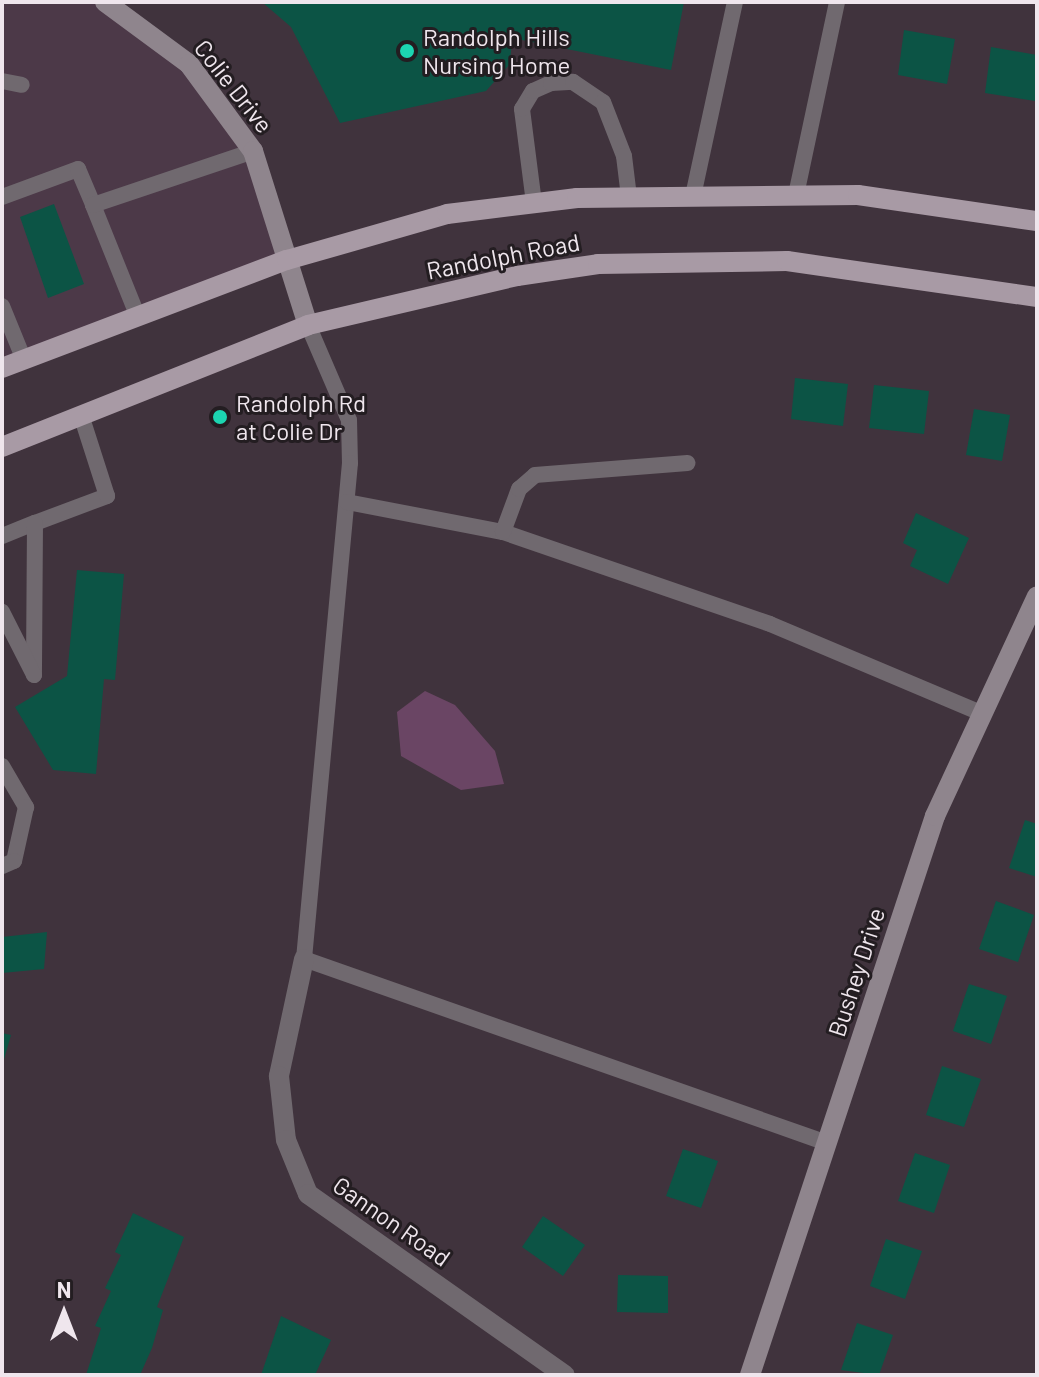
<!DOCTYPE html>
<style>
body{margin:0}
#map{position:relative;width:1039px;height:1377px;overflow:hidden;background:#40333d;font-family:Barlow,sans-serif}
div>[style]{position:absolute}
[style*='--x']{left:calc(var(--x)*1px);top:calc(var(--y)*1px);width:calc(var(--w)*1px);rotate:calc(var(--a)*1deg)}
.built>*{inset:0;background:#4c3948}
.green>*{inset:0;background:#6a4564}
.building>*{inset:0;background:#0c5445}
.lane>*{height:16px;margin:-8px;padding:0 8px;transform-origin:8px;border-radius:8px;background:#70696f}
.street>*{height:20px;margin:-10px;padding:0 10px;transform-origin:10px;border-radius:10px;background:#70696f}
.secondary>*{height:20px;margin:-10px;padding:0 10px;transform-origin:10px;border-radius:10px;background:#8f858d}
.primary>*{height:20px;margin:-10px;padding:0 10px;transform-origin:10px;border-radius:10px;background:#a89aa5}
.dots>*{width:22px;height:22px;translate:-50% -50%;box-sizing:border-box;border:4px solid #231d21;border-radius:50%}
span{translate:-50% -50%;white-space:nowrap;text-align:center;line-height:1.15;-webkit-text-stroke:6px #231d21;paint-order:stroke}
.poi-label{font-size:24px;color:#efe6ed}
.left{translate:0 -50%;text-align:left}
.street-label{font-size:24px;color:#efe6ed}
.frame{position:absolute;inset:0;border:4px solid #efe6ed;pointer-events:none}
.north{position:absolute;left:24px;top:1273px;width:80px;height:80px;-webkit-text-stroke:6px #231d21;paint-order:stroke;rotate:0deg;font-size:22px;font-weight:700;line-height:32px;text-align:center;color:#efe6ed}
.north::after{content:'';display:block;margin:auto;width:28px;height:36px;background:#efe6ed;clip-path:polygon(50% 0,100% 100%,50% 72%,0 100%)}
</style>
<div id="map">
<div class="built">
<div style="clip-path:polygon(2px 2px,105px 2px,150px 32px,235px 124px,287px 260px,2px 368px)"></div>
</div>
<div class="green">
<div style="clip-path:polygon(425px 691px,455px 705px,495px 751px,504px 784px,461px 790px,401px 756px,397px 712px)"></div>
</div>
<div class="building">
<div style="clip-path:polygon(262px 2px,684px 2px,671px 70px,512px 38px,510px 64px,486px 91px,340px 123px,291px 27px)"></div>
<div style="clip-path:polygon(904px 30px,955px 39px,947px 84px,898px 75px)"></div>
<div style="clip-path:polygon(991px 47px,1037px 55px,1035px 101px,985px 93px)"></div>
<div style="clip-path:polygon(54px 204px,84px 284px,48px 298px,20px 217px)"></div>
<div style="clip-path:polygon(795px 378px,848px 384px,843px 426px,791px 419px)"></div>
<div style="clip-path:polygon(874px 385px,929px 391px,924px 434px,869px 428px)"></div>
<div style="clip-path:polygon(974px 409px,1010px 415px,1002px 461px,966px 455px)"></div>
<div style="clip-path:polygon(916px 513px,969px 538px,948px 584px,910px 566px,917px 550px,903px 543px)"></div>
<div style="clip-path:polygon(77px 570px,124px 574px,115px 680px,104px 679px,96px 774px,53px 770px,15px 707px,67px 676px)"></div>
<div style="clip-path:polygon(1025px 820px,1037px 824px,1037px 877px,1009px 868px)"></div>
<div style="clip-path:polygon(996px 901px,1034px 915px,1018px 962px,979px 949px)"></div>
<div style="clip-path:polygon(47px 932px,44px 969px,2px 973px,2px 937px)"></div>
<div style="clip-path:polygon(969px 984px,1007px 996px,991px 1044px,953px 1031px)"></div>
<div style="clip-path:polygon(2px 1033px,11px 1035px,3px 1063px,2px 1063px)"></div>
<div style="clip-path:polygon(942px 1066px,981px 1079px,964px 1127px,926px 1115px)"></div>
<div style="clip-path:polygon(683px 1149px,718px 1161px,701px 1208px,666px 1196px)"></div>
<div style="clip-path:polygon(915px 1153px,950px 1165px,934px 1213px,898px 1201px)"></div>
<div style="clip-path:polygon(133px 1213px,184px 1237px,157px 1307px,163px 1310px,152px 1348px,140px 1375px,86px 1375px,101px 1328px,95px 1326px,111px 1291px,105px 1288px,121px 1255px,115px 1252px)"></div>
<div style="clip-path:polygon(543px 1216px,585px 1245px,563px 1276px,522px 1247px)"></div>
<div style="clip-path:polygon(886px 1239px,922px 1251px,905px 1299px,870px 1286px)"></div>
<div style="clip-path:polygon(618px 1275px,668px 1276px,668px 1313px,617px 1312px)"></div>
<div style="clip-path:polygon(281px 1316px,331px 1340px,315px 1375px,261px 1375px)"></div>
<div style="clip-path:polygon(857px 1323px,893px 1335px,879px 1375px,841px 1370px)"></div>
</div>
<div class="lane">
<div style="--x:2;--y:81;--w:20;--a:11"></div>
<div style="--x:796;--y:195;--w:197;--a:-78"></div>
<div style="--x:693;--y:196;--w:198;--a:-77.8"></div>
<div style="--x:2;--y:197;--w:81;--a:-20.2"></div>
<div style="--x:78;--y:169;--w:39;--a:67"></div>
<div style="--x:534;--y:203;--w:95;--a:-97.3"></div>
<div style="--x:522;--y:109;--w:21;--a:-59"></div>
<div style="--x:533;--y:91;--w:20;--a:-24"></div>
<div style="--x:551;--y:83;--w:22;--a:-3"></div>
<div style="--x:573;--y:82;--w:36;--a:34"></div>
<div style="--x:603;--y:102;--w:58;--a:68.7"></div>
<div style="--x:624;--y:156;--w:41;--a:83"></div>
<div style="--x:2;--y:306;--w:58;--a:67.8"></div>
<div style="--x:138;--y:317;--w:121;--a:-111.9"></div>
<div style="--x:93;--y:205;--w:169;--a:-18.6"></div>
<div style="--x:308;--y:325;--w:103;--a:66.7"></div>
<div style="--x:349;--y:420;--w:43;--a:88.7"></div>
<div style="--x:350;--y:463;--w:498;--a:95.3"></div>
<div style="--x:304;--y:959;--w:554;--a:19.38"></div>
<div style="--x:347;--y:502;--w:159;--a:10.9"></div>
<div style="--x:503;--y:532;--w:282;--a:19"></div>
<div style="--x:770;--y:624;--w:226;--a:22.9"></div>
<div style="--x:35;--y:523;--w:77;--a:-20.6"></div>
<div style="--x:107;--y:496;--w:85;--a:-107.8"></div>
<div style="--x:503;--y:532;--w:46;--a:-69.6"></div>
<div style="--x:519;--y:489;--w:21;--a:-41"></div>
<div style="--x:535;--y:475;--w:153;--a:-4.5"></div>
<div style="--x:2;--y:536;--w:35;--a:-22"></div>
<div style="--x:35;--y:523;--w:152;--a:90.4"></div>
<div style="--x:34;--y:675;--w:71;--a:-116.9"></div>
<div style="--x:2;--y:766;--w:48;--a:59.7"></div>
<div style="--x:26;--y:807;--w:55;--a:102.5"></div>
<div style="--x:14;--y:861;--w:13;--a:157"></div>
</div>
<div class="street">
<div style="--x:304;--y:959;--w:120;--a:102.1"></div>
<div style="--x:279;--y:1076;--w:64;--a:83.8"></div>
<div style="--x:286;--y:1140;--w:58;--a:67.8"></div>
<div style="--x:308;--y:1194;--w:314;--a:35.2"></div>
</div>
<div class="secondary">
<div style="--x:105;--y:2;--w:104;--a:36.4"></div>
<div style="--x:189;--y:64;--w:108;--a:53.7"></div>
<div style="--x:253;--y:151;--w:182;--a:72.5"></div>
<div style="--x:750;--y:1375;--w:589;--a:-71.69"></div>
<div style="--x:935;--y:816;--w:242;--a:-65.1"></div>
</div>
<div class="primary">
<div style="--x:2;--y:368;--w:305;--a:-20.8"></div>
<div style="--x:287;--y:260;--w:166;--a:-16"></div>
<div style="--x:447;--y:214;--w:131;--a:-7"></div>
<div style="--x:577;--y:198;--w:281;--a:-0.6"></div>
<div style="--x:858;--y:195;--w:181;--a:8.3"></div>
<div style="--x:2;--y:447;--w:329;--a:-21.7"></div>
<div style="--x:308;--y:325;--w:215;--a:-13.2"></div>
<div style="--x:517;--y:276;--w:82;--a:-8.4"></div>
<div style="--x:598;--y:264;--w:189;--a:-0.9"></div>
<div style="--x:787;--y:261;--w:253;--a:8.2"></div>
</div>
<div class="dots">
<div style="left:407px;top:51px;background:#1cd5b1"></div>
<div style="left:220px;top:417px;background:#1cd5b1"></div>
</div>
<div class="poi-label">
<span class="left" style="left:423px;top:51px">Randolph Hills<br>Nursing Home</span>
<span class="left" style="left:236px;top:417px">Randolph Rd<br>at Colie Dr</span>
</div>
<div class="street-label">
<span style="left:234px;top:86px;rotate:52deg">Colie Drive</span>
<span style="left:503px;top:256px;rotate:-11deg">Randolph Road</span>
<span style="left:856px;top:972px;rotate:-72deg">Bushey Drive</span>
<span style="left:392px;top:1221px;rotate:35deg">Gannon Road</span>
</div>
<div class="frame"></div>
<div class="north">N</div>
</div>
